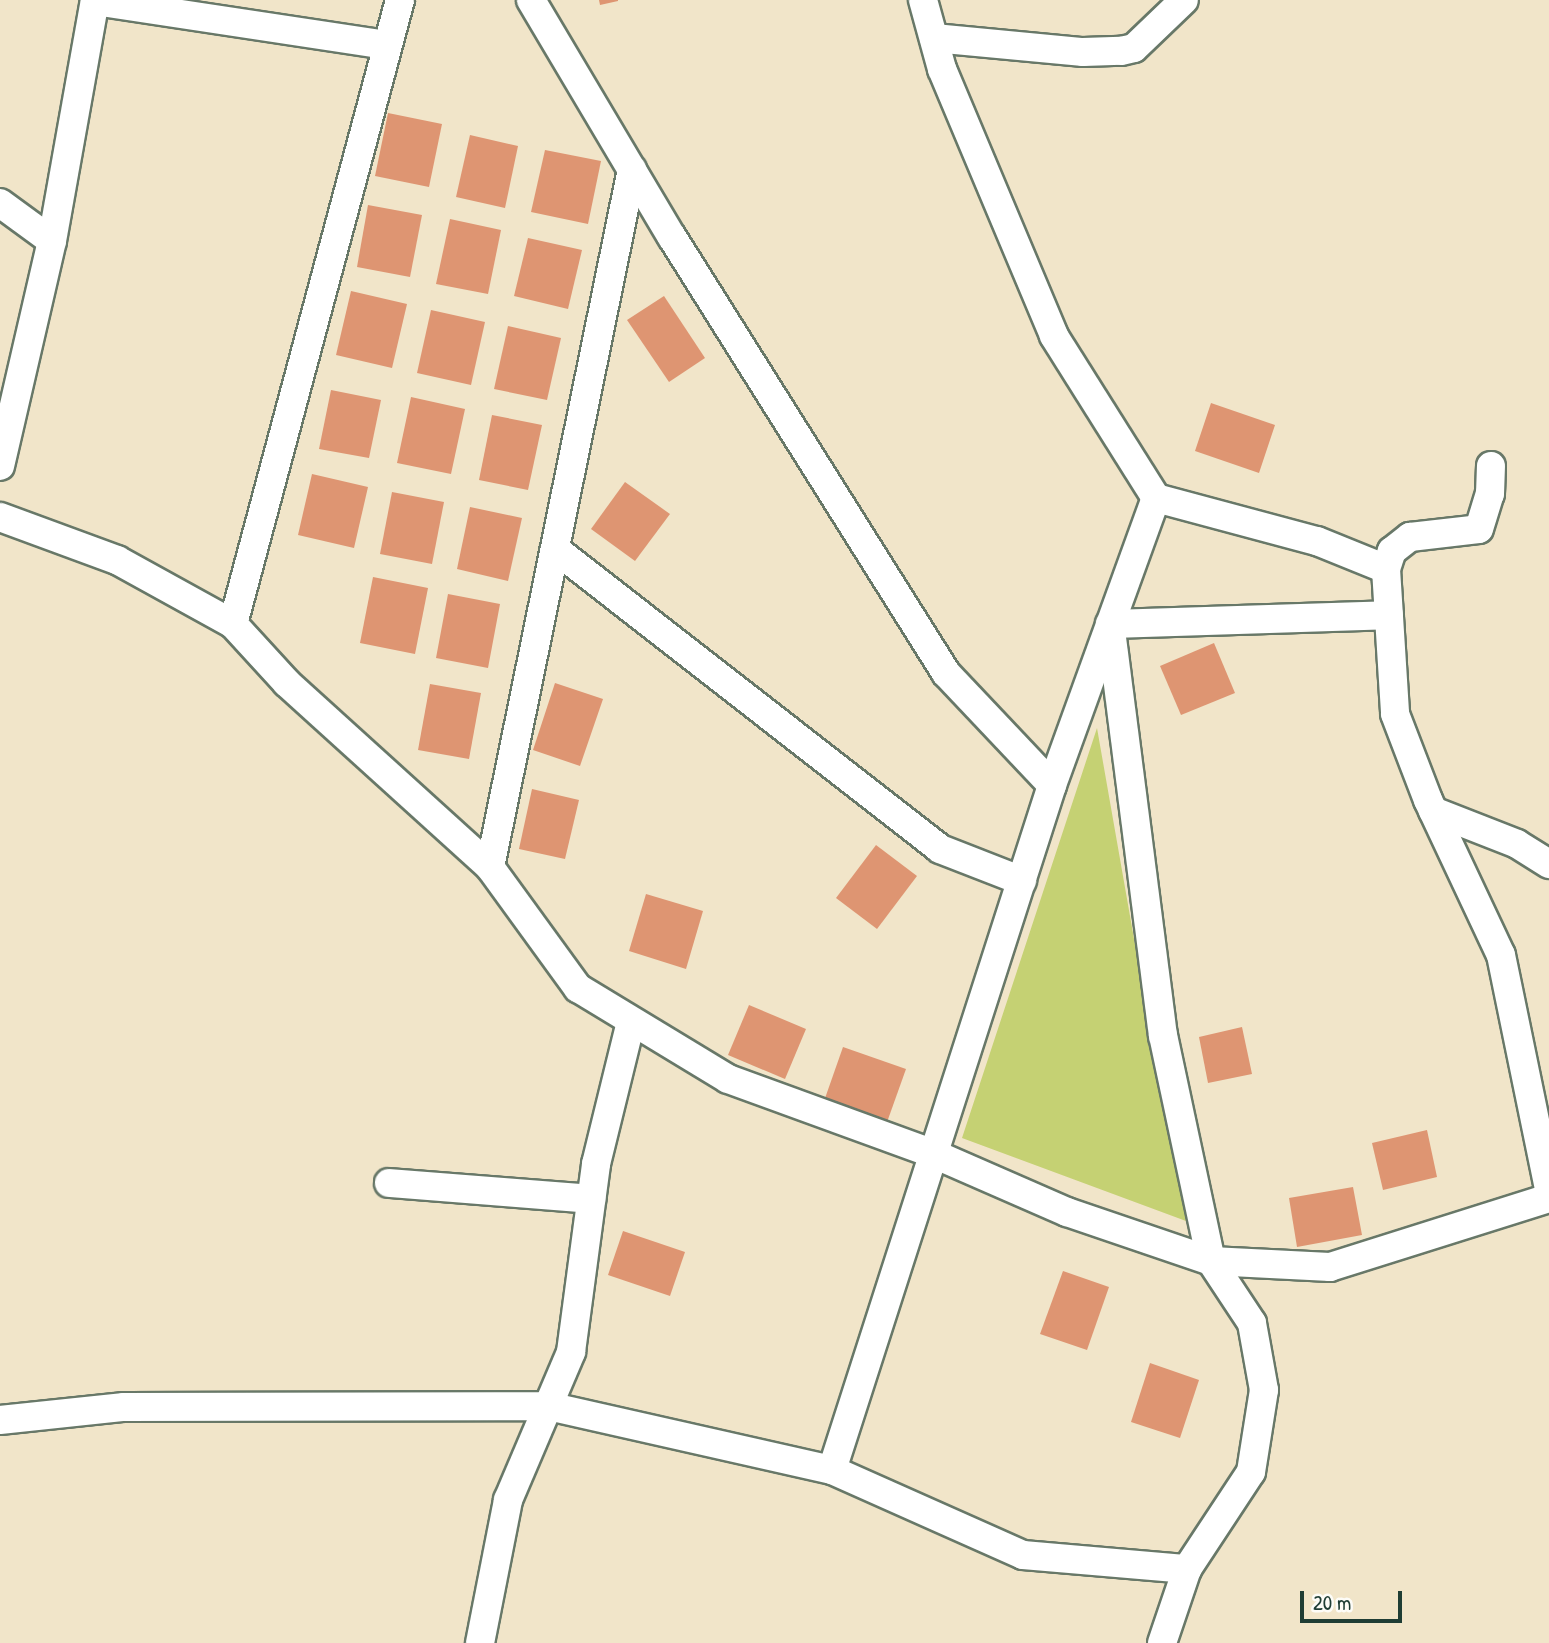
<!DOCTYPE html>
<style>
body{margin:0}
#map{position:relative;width:1549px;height:1643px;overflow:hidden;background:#f1e5c9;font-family:"Patrick Hand",sans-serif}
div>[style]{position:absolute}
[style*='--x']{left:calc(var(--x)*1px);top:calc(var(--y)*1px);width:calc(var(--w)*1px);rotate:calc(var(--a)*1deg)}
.green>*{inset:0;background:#c5d173}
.building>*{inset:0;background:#de9572}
.roads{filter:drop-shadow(2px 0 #687868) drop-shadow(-2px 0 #687868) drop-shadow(0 2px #687868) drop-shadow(0 -2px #687868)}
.minor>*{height:28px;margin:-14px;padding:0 14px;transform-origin:14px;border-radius:14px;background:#fff}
span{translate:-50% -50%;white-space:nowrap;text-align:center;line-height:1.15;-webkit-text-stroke:7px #fdfcf7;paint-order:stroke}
.scale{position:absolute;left:1300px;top:1591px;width:102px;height:32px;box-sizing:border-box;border:4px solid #1f3d34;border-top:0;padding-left:9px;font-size:21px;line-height:24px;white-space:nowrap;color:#1f3d34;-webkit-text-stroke:5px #fdfcf7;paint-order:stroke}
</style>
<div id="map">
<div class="green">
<div style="clip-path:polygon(1097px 728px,1143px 990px,1186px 1221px,962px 1138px)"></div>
</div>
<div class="building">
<div style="clip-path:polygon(599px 0,618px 0,618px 1px,600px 5px)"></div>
<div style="clip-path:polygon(388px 113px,442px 124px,429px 187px,375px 176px)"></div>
<div style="clip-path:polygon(470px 135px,518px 146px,505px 208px,456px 197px)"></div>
<div style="clip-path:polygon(545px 150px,601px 161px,588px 224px,531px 212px)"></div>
<div style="clip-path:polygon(368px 205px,422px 215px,410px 277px,357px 267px)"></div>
<div style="clip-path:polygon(450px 219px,501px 230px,488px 294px,436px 284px)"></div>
<div style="clip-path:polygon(528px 238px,582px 250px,568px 309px,514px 296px)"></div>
<div style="clip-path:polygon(351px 291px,407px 304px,392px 368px,336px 355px)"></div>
<div style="clip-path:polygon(664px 296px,705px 358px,669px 382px,627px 320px)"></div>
<div style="clip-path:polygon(431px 310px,485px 322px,471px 385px,417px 373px)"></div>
<div style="clip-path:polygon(508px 326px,561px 338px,547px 400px,494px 389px)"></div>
<div style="clip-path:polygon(331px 390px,381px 400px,369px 458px,319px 449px)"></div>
<div style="clip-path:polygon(411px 397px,465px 409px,451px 474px,397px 463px)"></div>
<div style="clip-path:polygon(1211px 403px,1275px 425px,1259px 473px,1195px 451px)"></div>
<div style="clip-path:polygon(492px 415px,542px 425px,528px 490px,479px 480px)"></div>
<div style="clip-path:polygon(312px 474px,368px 487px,354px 548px,298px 535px)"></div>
<div style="clip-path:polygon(625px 482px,670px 514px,635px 561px,591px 529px)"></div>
<div style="clip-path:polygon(392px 492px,444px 502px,432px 564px,380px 554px)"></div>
<div style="clip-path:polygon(470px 507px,522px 518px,508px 581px,457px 569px)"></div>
<div style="clip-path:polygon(373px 577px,428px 588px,415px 654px,360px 643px)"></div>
<div style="clip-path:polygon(448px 594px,500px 604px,488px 668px,436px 658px)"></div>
<div style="clip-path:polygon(1214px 643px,1235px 693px,1181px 715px,1160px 666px)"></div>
<div style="clip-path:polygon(555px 683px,603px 699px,580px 766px,533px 750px)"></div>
<div style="clip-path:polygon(430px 684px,481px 693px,469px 759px,418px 750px)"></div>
<div style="clip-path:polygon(532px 789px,579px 800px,565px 859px,519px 849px)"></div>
<div style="clip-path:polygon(876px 845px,917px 876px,877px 929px,836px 898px)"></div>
<div style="clip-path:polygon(646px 894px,703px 911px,686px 969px,629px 951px)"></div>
<div style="clip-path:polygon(749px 1005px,806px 1029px,785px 1079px,728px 1055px)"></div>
<div style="clip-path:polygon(1242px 1027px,1252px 1074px,1208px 1083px,1199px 1037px)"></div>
<div style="clip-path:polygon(843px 1047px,906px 1069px,886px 1125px,823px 1104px)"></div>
<div style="clip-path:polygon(1427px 1130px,1437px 1177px,1383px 1190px,1372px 1143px)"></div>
<div style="clip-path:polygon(1353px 1187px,1362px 1235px,1297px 1247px,1289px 1198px)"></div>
<div style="clip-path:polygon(623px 1231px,685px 1252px,670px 1296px,608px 1275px)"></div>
<div style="clip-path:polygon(1063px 1271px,1109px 1287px,1087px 1350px,1040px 1334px)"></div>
<div style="clip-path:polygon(1150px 1363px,1199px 1380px,1180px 1438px,1131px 1422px)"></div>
</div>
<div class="roads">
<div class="minor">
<div style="--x:531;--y:0;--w:276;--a:59.3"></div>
<div style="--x:672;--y:237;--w:515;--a:57.85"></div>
<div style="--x:946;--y:673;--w:154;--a:46.6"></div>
<div style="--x:923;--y:0;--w:72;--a:74.6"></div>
<div style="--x:942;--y:69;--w:290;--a:67.2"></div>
<div style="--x:1054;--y:336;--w:191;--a:57.8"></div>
<div style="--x:1156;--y:498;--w:167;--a:15"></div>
<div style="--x:1317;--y:541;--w:74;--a:22.1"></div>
<div style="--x:1386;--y:569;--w:145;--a:86.4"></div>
<div style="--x:1395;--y:714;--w:92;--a:69"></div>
<div style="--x:1428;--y:800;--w:171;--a:64.8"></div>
<div style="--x:1501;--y:955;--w:239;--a:78.4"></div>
<div style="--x:95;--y:1;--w:295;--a:8.6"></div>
<div style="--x:934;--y:38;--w:150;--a:5.4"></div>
<div style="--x:1083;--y:52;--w:38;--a:-2"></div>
<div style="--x:1121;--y:51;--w:13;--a:-13"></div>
<div style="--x:1134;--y:48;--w:69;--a:-43.8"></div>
<div style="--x:0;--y:203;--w:64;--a:36.2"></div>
<div style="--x:0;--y:466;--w:231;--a:-77"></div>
<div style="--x:52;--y:241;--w:245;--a:-79.9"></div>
<div style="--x:0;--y:517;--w:125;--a:20.2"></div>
<div style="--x:117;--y:560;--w:132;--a:28.9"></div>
<div style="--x:233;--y:624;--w:80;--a:47.5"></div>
<div style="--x:287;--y:683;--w:274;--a:42.2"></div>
<div style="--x:490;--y:867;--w:150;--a:54"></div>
<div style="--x:578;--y:988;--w:175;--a:31.2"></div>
<div style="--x:728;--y:1079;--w:219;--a:20"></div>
<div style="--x:934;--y:1154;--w:145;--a:23.6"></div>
<div style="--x:1067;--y:1212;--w:152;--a:18.8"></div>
<div style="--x:1211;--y:1261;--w:119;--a:2.9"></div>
<div style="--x:1330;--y:1267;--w:230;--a:-17.5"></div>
<div style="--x:555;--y:549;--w:488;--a:37.9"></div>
<div style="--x:940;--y:849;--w:88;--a:21.3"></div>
<div style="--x:1386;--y:569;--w:19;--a:-72"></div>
<div style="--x:1392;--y:551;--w:23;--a:-38"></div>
<div style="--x:1410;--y:537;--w:69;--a:-6.6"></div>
<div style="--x:1479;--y:529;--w:37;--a:-73"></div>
<div style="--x:1490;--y:494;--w:28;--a:-88"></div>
<div style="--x:233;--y:624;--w:646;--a:-75.02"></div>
<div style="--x:1433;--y:811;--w:90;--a:21.4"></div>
<div style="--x:1517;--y:844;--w:38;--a:32"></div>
<div style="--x:490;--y:867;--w:712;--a:-78.5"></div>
<div style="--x:389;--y:1183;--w:203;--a:4.5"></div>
<div style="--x:0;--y:1420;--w:125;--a:-6"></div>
<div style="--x:124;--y:1407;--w:424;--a:-0.1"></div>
<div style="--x:548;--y:1406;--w:291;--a:12.7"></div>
<div style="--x:832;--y:1470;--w:209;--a:24"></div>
<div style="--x:1023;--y:1555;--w:165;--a:4.9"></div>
<div style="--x:832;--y:1470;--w:719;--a:-72.19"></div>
<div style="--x:1052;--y:785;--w:305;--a:-70.1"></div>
<div style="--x:480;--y:1643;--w:146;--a:-78.9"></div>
<div style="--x:508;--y:1500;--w:161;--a:-66.9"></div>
<div style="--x:571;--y:1352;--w:190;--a:-82.4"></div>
<div style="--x:596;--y:1164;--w:147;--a:-76.2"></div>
<div style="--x:1162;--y:1643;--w:78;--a:-71.3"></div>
<div style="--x:1187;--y:1569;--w:116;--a:-56.6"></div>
<div style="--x:1251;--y:1472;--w:83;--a:-81"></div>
<div style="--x:1264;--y:1390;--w:68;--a:-100.2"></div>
<div style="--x:1252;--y:1323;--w:74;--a:-123.5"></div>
<div style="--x:1211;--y:1261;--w:230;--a:-102"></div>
<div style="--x:1163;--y:1036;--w:415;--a:-97.3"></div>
<div style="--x:1110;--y:624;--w:279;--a:-1.8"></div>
</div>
</div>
<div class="scale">20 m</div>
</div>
